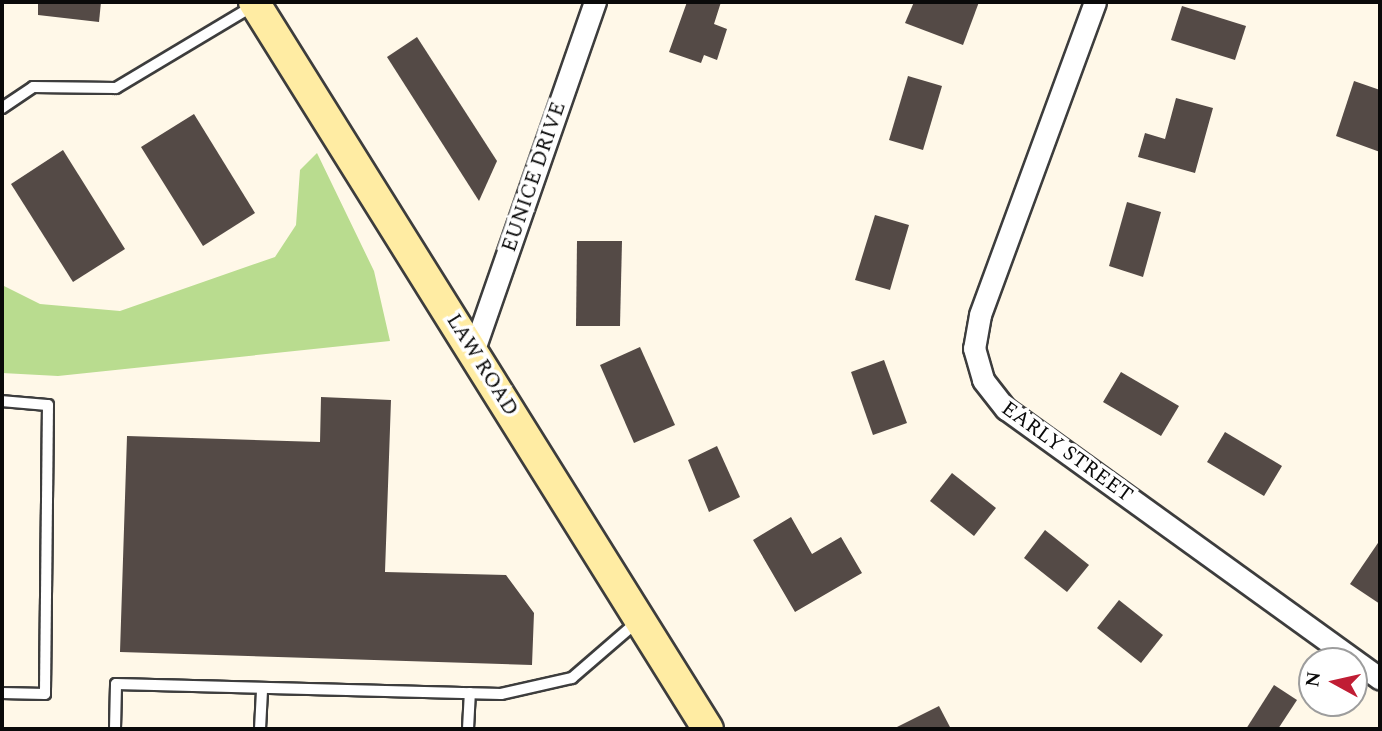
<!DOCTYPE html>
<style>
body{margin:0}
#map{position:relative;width:1382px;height:731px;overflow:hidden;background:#fff8e8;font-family:Spectral,serif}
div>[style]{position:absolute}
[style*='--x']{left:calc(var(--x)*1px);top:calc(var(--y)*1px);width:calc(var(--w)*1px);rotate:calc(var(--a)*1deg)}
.forest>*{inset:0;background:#b9dc8f}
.building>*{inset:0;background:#544a46}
.roads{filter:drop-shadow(2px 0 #3d3d3d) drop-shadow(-2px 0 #3d3d3d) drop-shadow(0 2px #3d3d3d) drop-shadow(0 -2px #3d3d3d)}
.lane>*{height:10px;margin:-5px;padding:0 5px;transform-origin:5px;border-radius:5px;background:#fff}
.street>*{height:21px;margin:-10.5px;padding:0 10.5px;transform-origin:10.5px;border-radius:10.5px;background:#fff}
.secondary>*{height:30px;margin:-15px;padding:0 15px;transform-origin:15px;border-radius:15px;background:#ffeca3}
span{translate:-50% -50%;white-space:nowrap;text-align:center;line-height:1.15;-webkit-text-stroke:7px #fff;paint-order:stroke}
.street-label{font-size:21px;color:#0a0a0a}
.frame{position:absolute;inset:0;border:4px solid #0a0a0a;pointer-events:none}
.north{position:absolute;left:1298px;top:647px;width:70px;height:70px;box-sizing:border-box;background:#fff;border:2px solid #9d9d9d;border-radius:50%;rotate:278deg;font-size:19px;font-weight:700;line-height:28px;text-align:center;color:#0a0a0a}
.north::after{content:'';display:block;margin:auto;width:24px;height:32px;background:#c01d34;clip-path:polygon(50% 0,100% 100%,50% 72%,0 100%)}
</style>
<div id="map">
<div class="forest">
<div style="clip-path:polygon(317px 153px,374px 271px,390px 341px,58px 376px,2px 373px,2px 285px,40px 304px,120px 311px,275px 257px,296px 225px,300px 170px)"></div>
</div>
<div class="building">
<div style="clip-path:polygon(38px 2px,101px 2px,99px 22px,38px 15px)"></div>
<div style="clip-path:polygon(687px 2px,721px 2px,714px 24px,727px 29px,717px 60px,704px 55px,701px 63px,669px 52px)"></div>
<div style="clip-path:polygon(914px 2px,979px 2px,963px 45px,905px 23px)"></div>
<div style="clip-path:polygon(1182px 6px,1246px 26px,1235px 60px,1171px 40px)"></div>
<div style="clip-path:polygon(417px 37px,497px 161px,479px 201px,387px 57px)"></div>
<div style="clip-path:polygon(908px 76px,942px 86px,923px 150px,889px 140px)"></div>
<div style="clip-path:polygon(1354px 81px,1380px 90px,1380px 152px,1336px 136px)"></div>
<div style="clip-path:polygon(1176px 98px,1213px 108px,1195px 173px,1138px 157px,1145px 133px,1165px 139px)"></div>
<div style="clip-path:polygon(194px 114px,255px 213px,203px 246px,141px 147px)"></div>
<div style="clip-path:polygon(63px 150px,125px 249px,73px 282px,11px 184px)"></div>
<div style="clip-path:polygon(1127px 202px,1161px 212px,1143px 277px,1109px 266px)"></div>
<div style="clip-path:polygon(875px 215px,909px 225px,890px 290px,855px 280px)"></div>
<div style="clip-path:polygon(577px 241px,622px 241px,620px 326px,576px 326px)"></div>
<div style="clip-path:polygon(640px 347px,675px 425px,634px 443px,600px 365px)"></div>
<div style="clip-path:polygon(884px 360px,907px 423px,873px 435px,851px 372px)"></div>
<div style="clip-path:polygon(1121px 372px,1179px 406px,1161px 436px,1103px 402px)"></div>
<div style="clip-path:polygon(321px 397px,391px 400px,385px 572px,506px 575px,534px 613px,532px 665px,120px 652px,127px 436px,320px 442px)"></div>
<div style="clip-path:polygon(1225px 432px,1282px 466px,1264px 496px,1207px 462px)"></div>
<div style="clip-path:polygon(717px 446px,740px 497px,709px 512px,688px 460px)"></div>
<div style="clip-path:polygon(952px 473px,996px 508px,974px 536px,930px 501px)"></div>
<div style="clip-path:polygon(791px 517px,812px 554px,841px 537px,862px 573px,795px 612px,753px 540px)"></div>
<div style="clip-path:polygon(1045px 530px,1089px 565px,1067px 592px,1024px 558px)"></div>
<div style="clip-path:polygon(1380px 540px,1380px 604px,1350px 584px)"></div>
<div style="clip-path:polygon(1119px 600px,1163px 635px,1141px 663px,1097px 628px)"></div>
<div style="clip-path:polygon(1274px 685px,1297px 700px,1278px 729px,1246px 729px)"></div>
<div style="clip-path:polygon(939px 706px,951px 729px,893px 729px)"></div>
</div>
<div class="roads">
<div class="lane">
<div style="--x:2;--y:108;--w:37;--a:-34"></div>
<div style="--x:33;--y:87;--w:83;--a:0.7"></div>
<div style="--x:116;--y:88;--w:160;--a:-30.9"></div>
<div style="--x:2;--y:401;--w:46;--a:5"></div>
<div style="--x:48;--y:405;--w:289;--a:90.6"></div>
<div style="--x:45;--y:694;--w:43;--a:-178.7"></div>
<div style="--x:115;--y:729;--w:45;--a:-88.7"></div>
<div style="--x:116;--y:684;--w:385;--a:1.5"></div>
<div style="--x:501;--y:694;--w:73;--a:-12.7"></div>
<div style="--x:572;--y:678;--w:87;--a:-40.8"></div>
<div style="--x:260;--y:729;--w:39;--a:-87"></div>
<div style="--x:468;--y:729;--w:36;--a:-87"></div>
</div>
<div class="street">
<div style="--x:1095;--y:2;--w:333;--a:110.2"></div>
<div style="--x:980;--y:315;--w:34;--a:100"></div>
<div style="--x:974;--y:348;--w:33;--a:74"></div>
<div style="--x:983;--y:380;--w:37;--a:52"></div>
<div style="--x:1006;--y:409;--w:461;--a:35.8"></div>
<div style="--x:473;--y:352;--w:371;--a:-70.8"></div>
</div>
<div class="secondary">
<div style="--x:254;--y:2;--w:857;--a:58.02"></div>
</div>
</div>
<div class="street-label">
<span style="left:534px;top:177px;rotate:-71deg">EUNICE DRIVE</span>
<span style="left:482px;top:365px;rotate:58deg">LAW ROAD</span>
<span style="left:1067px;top:452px;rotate:36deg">EARLY STREET</span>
</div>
<div class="frame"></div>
<div class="north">N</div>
</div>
